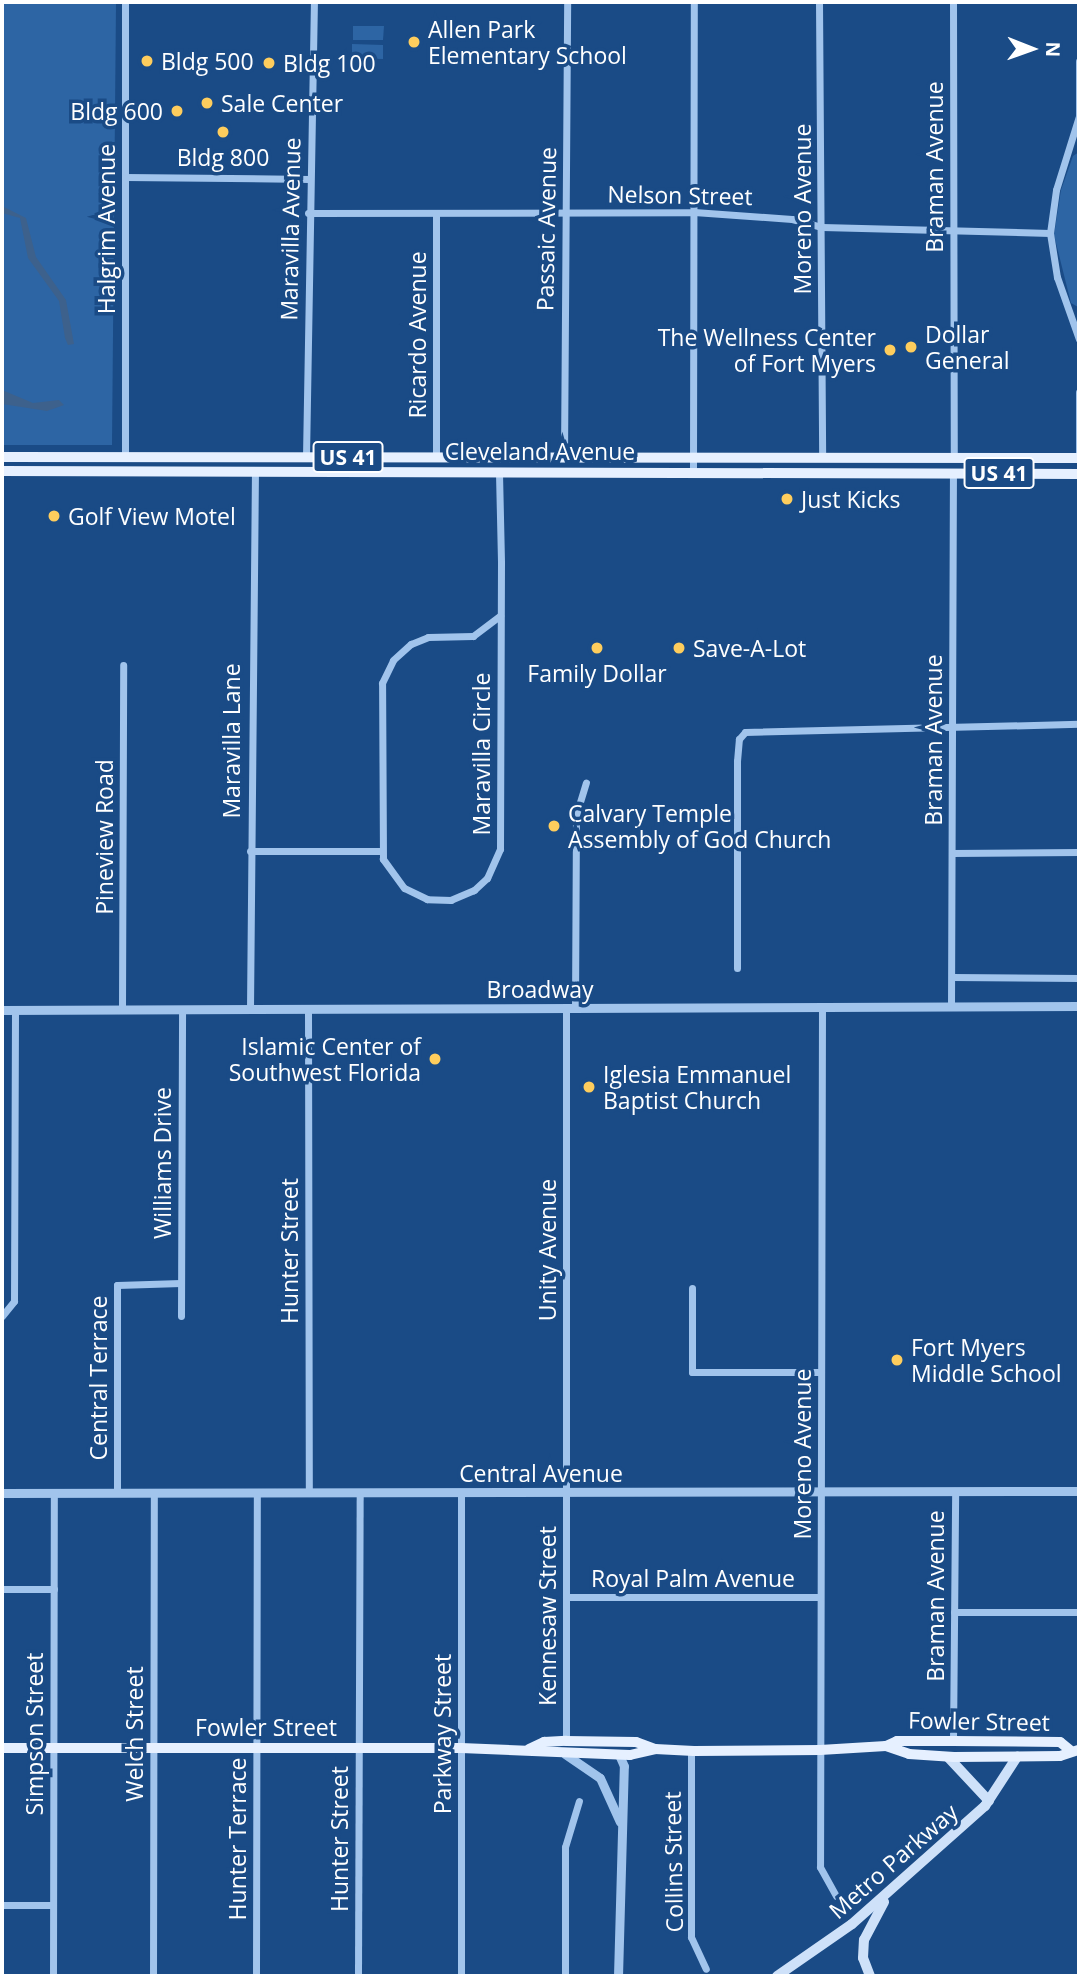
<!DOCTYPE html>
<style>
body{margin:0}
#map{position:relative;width:1081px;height:1978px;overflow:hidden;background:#1a4b86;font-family:"Open Sans",sans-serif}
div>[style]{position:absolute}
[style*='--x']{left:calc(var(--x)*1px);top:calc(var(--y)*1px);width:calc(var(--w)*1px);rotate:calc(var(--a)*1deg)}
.green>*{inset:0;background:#2d65a4}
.water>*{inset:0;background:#3d618c}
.minor>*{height:7px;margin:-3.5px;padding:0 3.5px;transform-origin:3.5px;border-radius:3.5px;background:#a1c4ec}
.tertiary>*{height:9px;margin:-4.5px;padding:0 4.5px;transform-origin:4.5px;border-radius:4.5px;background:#a1c4ec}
.secondary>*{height:10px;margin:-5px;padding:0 5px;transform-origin:5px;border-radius:5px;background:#cee1f9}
.primary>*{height:10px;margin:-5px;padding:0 5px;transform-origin:5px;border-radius:5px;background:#e6f0ff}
.dots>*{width:19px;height:19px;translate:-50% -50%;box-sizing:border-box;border:4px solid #1a4b86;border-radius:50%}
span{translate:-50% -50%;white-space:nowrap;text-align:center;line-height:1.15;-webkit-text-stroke:7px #1a4b86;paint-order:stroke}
.shield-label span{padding:2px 5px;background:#1a4b86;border:2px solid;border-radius:5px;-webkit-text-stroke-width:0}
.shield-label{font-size:21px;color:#fff;font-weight:700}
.poi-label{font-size:23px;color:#fff}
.left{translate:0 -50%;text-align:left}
.right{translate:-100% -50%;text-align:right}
.street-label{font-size:23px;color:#fff}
.frame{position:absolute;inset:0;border:4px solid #fff;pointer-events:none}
.north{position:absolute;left:997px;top:14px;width:70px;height:70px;-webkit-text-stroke:5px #1a4b86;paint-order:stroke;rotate:91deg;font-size:19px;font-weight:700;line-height:28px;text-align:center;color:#fff}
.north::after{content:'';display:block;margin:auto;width:24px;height:32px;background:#fff;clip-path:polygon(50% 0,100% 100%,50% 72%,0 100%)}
</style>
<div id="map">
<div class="green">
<div style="clip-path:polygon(2px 2px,116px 2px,112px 445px,2px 445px)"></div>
<div style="clip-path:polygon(353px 26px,384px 26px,383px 40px,353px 40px)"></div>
<div style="clip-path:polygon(352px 44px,383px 45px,383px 59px,352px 58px)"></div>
<div style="clip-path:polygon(1079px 152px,1079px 307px,1078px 307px,1071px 303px,1054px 235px,1061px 190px,1073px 156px)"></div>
</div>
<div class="water">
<div style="clip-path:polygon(2px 206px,26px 218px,36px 257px,66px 300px,74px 344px,68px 345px,65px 338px,59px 301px,28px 258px,20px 218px,2px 213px)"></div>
<div style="clip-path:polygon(2px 390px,33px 403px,59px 400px,64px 405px,47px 411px,2px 404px)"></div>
</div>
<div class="minor">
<div style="--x:125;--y:2;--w:455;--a:90"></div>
<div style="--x:819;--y:2;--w:456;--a:89.6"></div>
<div style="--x:953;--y:2;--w:456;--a:89.9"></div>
<div style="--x:1079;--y:61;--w:55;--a:90"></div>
<div style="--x:1079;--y:116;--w:77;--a:107.3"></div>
<div style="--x:1056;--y:190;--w:43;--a:97.9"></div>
<div style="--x:1050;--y:233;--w:45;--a:81"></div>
<div style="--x:1057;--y:277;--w:66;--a:70.5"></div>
<div style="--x:125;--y:177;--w:184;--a:0.6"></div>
<div style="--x:308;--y:213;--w:386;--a:-0.1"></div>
<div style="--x:694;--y:212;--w:98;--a:4.1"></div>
<div style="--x:792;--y:219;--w:31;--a:15"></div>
<div style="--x:822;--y:227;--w:228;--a:1.5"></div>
<div style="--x:306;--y:457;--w:455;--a:-89"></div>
<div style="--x:436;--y:457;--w:244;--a:-90"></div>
<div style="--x:564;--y:457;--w:455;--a:-89.6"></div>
<div style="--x:1079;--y:458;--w:66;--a:-90"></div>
<div style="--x:693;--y:472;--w:470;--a:-89.9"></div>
<div style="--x:499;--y:473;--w:90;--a:88.7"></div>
<div style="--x:501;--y:563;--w:286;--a:90.2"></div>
<div style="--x:500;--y:849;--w:32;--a:114"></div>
<div style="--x:487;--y:878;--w:18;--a:137"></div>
<div style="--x:474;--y:890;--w:25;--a:157"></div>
<div style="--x:451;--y:900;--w:24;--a:-178"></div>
<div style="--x:427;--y:899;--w:25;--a:-154"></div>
<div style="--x:404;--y:888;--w:36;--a:-126"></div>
<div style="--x:383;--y:859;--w:176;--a:-90.3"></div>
<div style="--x:382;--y:683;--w:25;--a:-64"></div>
<div style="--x:393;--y:660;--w:24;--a:-42"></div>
<div style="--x:411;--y:644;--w:18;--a:-22"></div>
<div style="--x:428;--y:637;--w:45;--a:-1.3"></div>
<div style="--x:473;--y:636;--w:34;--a:-37"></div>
<div style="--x:250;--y:851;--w:131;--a:0"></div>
<div style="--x:952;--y:853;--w:127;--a:-0.5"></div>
<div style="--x:737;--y:968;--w:207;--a:-90"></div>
<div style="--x:737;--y:761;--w:22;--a:-85"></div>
<div style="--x:739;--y:739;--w:9;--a:-49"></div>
<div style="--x:745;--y:732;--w:334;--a:-1.4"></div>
<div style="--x:952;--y:977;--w:127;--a:0.5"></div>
<div style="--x:822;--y:1007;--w:860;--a:90.13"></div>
<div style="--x:820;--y:1867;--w:33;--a:61"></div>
<div style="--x:951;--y:1007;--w:534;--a:-89.79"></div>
<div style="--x:575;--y:1008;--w:193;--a:-89.7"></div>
<div style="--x:576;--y:815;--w:34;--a:-73"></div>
<div style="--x:122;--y:1009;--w:344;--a:-89.8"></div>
<div style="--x:250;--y:1009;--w:537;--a:-89.47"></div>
<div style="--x:308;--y:1009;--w:483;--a:89.9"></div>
<div style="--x:692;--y:1288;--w:84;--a:90"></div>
<div style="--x:692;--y:1372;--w:129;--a:0"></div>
<div style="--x:2;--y:1316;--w:19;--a:-51"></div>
<div style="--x:14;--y:1301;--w:291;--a:-89.8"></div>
<div style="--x:181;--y:1316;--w:306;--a:-89.8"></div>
<div style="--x:117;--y:1493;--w:208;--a:-90"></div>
<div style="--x:117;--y:1285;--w:64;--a:-1.8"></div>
<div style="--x:2;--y:1589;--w:52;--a:0"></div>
<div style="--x:566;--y:1597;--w:254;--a:0"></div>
<div style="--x:954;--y:1612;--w:125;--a:0"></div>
<div style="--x:566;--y:1741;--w:733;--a:-90"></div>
<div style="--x:953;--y:1741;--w:249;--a:-89.5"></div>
<div style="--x:691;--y:1751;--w:186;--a:90"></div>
<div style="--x:691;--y:1937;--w:35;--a:65"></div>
<div style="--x:2;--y:1905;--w:51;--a:0"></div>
<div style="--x:53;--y:1976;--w:483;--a:-89.9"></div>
<div style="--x:153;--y:1976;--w:483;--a:-89.9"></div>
<div style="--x:256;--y:1976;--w:484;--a:-89.9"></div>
<div style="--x:358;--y:1976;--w:484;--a:-89.8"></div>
<div style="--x:461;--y:1976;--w:484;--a:-90"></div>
<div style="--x:565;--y:1976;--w:129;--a:-90"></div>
<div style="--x:565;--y:1847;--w:48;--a:-73.1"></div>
</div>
<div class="tertiary">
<div style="--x:2;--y:1010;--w:1077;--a:-0.21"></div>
<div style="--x:2;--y:1493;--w:1077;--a:-0.11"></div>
<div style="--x:565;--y:1754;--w:42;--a:34.4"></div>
<div style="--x:600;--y:1778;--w:48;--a:65.6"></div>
<div style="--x:618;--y:1976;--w:210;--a:-88.4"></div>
<div style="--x:624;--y:1766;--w:12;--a:-114"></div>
</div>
<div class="secondary">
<div style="--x:948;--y:1757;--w:60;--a:47"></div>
<div style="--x:777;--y:1976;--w:91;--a:-34.7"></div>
<div style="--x:852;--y:1924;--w:178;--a:-41.6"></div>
<div style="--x:985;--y:1806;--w:59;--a:-56.9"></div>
<div style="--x:870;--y:1976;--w:19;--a:-111"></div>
<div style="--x:863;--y:1958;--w:18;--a:-87"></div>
<div style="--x:864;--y:1940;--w:43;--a:-62.2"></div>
</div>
<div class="primary">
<div style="--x:2;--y:457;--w:1077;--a:0.05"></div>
<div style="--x:2;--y:471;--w:1077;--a:0.16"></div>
<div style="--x:886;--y:1746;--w:24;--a:19"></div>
<div style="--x:909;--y:1754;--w:45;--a:3.8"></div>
<div style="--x:954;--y:1757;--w:106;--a:-0.5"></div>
<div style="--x:1060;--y:1756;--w:20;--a:-18"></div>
<div style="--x:2;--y:1748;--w:459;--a:0"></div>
<div style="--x:461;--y:1748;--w:169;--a:2.4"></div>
<div style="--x:630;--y:1755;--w:26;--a:-13"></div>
<div style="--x:529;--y:1749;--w:17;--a:-25"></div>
<div style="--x:544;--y:1742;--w:22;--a:-3"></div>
<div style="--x:566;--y:1741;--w:70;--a:0.8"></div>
<div style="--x:636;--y:1742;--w:20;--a:20"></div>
<div style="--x:655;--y:1749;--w:39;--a:3"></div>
<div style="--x:694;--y:1751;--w:126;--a:-0.5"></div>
<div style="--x:820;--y:1750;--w:66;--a:-3.5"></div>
<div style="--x:886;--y:1746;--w:12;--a:-24"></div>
<div style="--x:897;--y:1741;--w:56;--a:0"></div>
<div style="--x:953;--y:1741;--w:107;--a:0.5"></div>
<div style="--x:1060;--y:1742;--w:13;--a:39"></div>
</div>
<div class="dots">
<div style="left:414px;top:42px;background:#fecd5d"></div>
<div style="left:147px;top:61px;background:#fecd5d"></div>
<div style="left:269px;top:63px;background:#fecd5d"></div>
<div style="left:207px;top:103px;background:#fecd5d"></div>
<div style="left:177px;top:111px;background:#fecd5d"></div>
<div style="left:223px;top:132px;background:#fecd5d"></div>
<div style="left:911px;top:347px;background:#fecd5d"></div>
<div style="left:890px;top:350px;background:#fecd5d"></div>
<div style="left:787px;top:499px;background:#fecd5d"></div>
<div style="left:54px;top:516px;background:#fecd5d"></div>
<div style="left:597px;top:648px;background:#fecd5d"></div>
<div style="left:679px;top:648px;background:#fecd5d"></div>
<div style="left:554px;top:826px;background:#fecd5d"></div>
<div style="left:435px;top:1059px;background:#fecd5d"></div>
<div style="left:589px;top:1087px;background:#fecd5d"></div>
<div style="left:897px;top:1360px;background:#fecd5d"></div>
</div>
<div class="shield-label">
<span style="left:348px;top:457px">US 41</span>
<span style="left:999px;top:473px">US 41</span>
</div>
<div class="poi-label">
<span class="left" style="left:428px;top:42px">Allen Park<br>Elementary School</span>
<span class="left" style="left:161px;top:61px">Bldg 500</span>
<span class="left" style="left:283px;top:63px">Bldg 100</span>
<span class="left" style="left:221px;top:103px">Sale Center</span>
<span class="right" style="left:163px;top:111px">Bldg 600</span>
<span style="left:223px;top:157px">Bldg 800</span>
<span class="left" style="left:925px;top:347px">Dollar<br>General</span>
<span class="right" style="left:876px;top:350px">The Wellness Center<br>of Fort Myers</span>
<span class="left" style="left:801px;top:499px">Just Kicks</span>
<span class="left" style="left:68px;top:516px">Golf View Motel</span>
<span class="left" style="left:693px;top:648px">Save-A-Lot</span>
<span style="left:597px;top:673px">Family Dollar</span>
<span class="left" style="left:568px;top:826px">Calvary Temple<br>Assembly of God Church</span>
<span class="right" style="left:421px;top:1059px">Islamic Center of<br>Southwest Florida</span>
<span class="left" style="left:603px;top:1087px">Iglesia Emmanuel<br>Baptist Church</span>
<span class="left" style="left:911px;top:1360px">Fort Myers<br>Middle School</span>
</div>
<div class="street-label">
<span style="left:934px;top:167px;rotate:-90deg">Braman Avenue</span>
<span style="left:680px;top:195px;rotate:1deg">Nelson Street</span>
<span style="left:802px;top:209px;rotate:-90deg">Moreno Avenue</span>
<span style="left:106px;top:229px;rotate:-90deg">Halgrim Avenue</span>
<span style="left:290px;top:229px;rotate:-89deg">Maravilla Avenue</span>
<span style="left:546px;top:229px;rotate:-89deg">Passaic Avenue</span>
<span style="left:417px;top:335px;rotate:-90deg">Ricardo Avenue</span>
<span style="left:540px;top:451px">Cleveland Avenue</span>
<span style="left:933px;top:740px;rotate:-90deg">Braman Avenue</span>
<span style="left:231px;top:741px;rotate:-90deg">Maravilla Lane</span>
<span style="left:481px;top:754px;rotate:-90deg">Maravilla Circle</span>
<span style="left:104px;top:837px;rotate:-90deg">Pineview Road</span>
<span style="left:540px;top:989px">Broadway</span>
<span style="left:162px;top:1163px;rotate:-90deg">Williams Drive</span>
<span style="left:547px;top:1250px;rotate:-90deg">Unity Avenue</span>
<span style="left:289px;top:1251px;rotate:-90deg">Hunter Street</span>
<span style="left:98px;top:1378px;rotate:-90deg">Central Terrace</span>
<span style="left:802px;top:1454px;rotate:-90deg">Moreno Avenue</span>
<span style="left:541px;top:1473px">Central Avenue</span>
<span style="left:693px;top:1578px">Royal Palm Avenue</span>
<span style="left:935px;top:1596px;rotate:-90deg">Braman Avenue</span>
<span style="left:547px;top:1616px;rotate:-90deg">Kennesaw Street</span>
<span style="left:979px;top:1721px;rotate:1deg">Fowler Street</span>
<span style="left:266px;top:1727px">Fowler Street</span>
<span style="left:34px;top:1734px;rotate:-90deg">Simpson Street</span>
<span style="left:134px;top:1734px;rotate:-90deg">Welch Street</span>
<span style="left:442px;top:1734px;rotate:-90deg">Parkway Street</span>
<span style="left:237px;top:1839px;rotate:-90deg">Hunter Terrace</span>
<span style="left:339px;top:1839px;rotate:-90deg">Hunter Street</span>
<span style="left:893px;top:1861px;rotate:-41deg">Metro Parkway</span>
<span style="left:673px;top:1862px;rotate:-91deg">Collins Street</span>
</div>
<div class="frame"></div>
<div class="north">N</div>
</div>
